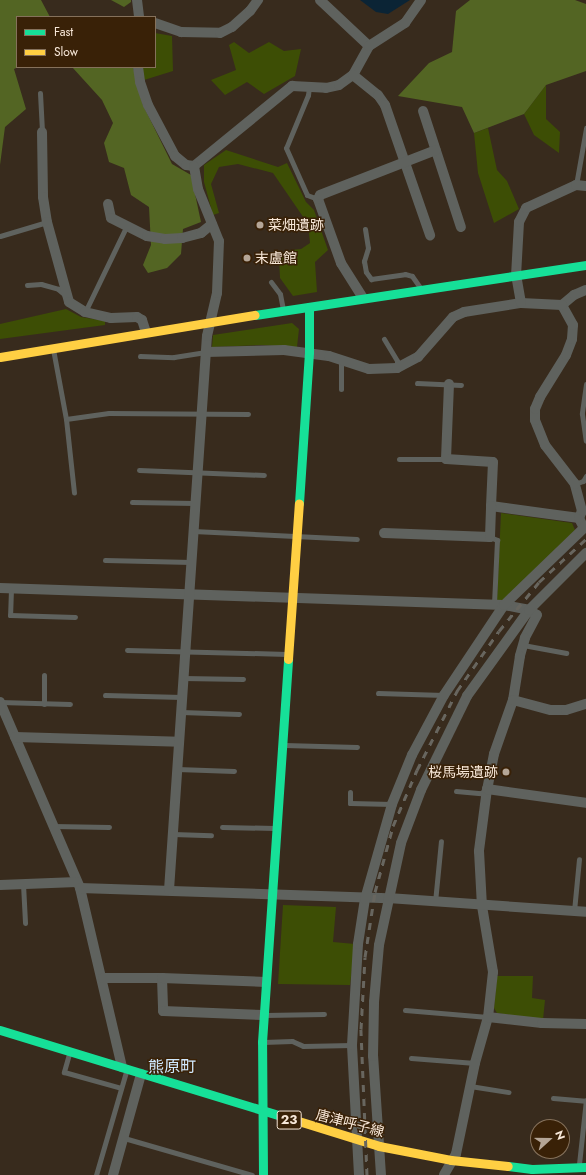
<!DOCTYPE html>
<meta charset="utf-8">
<style>
body{margin:0}
#map{position:relative;width:586px;height:1175px;overflow:hidden;background:#382b1d;font-family:Jost,"Noto Sans JP",sans-serif}
div>[style]{position:absolute}
[style*='--x']{left:calc(var(--x)*1px);top:calc(var(--y)*1px);width:calc(var(--w)*1px);rotate:calc(var(--a)*1deg)}
.green>*{inset:0;background:#3d4e05}
.forest>*{inset:0;background:#536523}
.water>*{inset:0;background:#0b2435}
.lane>*{height:5px;margin:-2.5px;padding:0 2.5px;transform-origin:2.5px;border-radius:2.5px;background:#5f625e}
.street>*{height:10px;margin:-5px;padding:0 5px;transform-origin:5px;border-radius:5px;background:#5f625e}
.fast>*{height:9px;margin:-4.5px;padding:0 4.5px;transform-origin:4.5px;border-radius:4.5px;background:#16e098}
.slow>*{height:9px;margin:-4.5px;padding:0 4.5px;transform-origin:4.5px;border-radius:4.5px;background:#ffcf43}
.rail>*{height:3px;margin-top:-1.5px;transform-origin:0;background:repeating-linear-gradient(90deg,#68665f 0 7px,transparent 0 14px)}
.dots>*{width:11px;height:11px;translate:-50% -50%;box-sizing:border-box;border:2px solid #392107;border-radius:50%}
span{translate:-50% -50%;white-space:nowrap;text-align:center;line-height:1.15;-webkit-text-stroke:3px #392107;paint-order:stroke}
.shield-label span{padding:1px 3px;background:#392107;border:1px solid;border-radius:3px;-webkit-text-stroke-width:0}
.shield-label{font-size:13px;color:#f8e8d9;font-weight:700}
.poi-label{font-size:14px;color:#f8e8d9}
.left{translate:0 -50%;text-align:left}
.right{translate:-100% -50%;text-align:right}
.street-label{font-size:14px;color:#f8e8d9}
.quarter-label{font-size:16px;color:#cfe8fe}
.legend{position:absolute;left:16px;top:16px;width:140px;height:52px;box-sizing:border-box;background:#392107;border:1px solid #85715b;margin:0;padding:5px 7px;list-style:none;font-size:12px;color:#f8e8d9}
.legend li{display:flex;align-items:center;gap:8px;height:20px}
.legend b{width:20px;border:1px solid #85715b}
.north{position:absolute;left:530px;top:1119px;width:40px;height:40px;box-sizing:border-box;background:#392107;border:1px solid #85715b;border-radius:50%;rotate:69deg;font-size:11px;font-weight:700;line-height:16px;text-align:center;color:#f8e8d9}
.north::after{content:'';display:block;margin:auto;width:14px;height:18px;background:#b5a697;clip-path:polygon(50% 0,100% 100%,50% 72%,0 100%)}
</style>
<div id="map">
<div class="green">
<div style="clip-path:polygon(155px 33px,172px 36px,173px 71px,144px 80px,141px 67px,155px 67px)"></div>
<div style="clip-path:polygon(234px 42px,249px 53px,269px 42px,284px 51px,301px 49px,295px 76px,264px 94px,247px 82px,225px 95px,211px 80px,236px 70px,229px 45px)"></div>
<div style="clip-path:polygon(546px 85px,546px 119px,560px 132px,559px 153px,534px 135px,524px 114px)"></div>
<div style="clip-path:polygon(488px 128px,497px 170px,507px 181px,519px 209px,494px 223px,478px 173px,474px 133px)"></div>
<div style="clip-path:polygon(226px 150px,278px 167px,287px 163px,306px 202px,314px 210px,328px 250px,315px 262px,317px 292px,293px 296px,280px 278px,279px 258px,291px 250px,301px 249px,310px 243px,308px 224px,273px 173px,238px 164px,219px 167px,211px 184px,219px 213px,213px 215px,204px 182px,204px 165px)"></div>
<div style="clip-path:polygon(66px 309px,81px 317px,105px 321px,105px 325px,0 339px,0 324px)"></div>
<div style="clip-path:polygon(292px 323px,299px 329px,297px 347px,261px 345px,212px 347px,213px 335px)"></div>
<div style="clip-path:polygon(501px 513px,572px 523px,575px 530px,504px 600px,497px 600px)"></div>
<div style="clip-path:polygon(283px 905px,336px 907px,333px 942px,355px 944px,350px 985px,278px 984px)"></div>
<div style="clip-path:polygon(497px 976px,533px 976px,532px 998px,545px 1000px,543px 1020px,497px 1013px,494px 1008px)"></div>
</div>
<div class="forest">
<div style="clip-path:polygon(0 0,41px 0,50px 17px,17px 17px,18px 67px,14px 69px,26px 109px,5px 127px,0 165px)"></div>
<div style="clip-path:polygon(111px 0,131px 0,131px 2px,124px 7px)"></div>
<div style="clip-path:polygon(470px 0,575px 0,586px 4px,586px 71px,546px 85px,524px 114px,474px 133px,462px 107px,398px 96px,429px 63px,452px 52px,456px 11px)"></div>
<div style="clip-path:polygon(72px 67px,133px 67px,143px 105px,172px 164px,191px 175px,201px 222px,183px 229px,181px 254px,167px 268px,148px 273px,143px 265px,151px 245px,149px 207px,131px 195px,124px 168px,109px 162px,104px 143px,113px 123px,102px 100px)"></div>
</div>
<div class="water">
<div style="clip-path:polygon(360px 0,410px 0,388px 14px,376px 12px)"></div>
</div>
<div class="lane">
<div style="--x:309;--y:87;--w:8;--a:97"></div>
<div style="--x:308;--y:95;--w:57;--a:112.5"></div>
<div style="--x:286;--y:148;--w:51;--a:65.9"></div>
<div style="--x:307;--y:195;--w:12;--a:20"></div>
<div style="--x:40;--y:93;--w:39;--a:87"></div>
<div style="--x:576;--y:185;--w:58;--a:-80"></div>
<div style="--x:365;--y:229;--w:19;--a:81"></div>
<div style="--x:368;--y:248;--w:14;--a:107"></div>
<div style="--x:364;--y:261;--w:11;--a:80"></div>
<div style="--x:366;--y:272;--w:9;--a:54"></div>
<div style="--x:371;--y:279;--w:34;--a:-8"></div>
<div style="--x:405;--y:274;--w:7;--a:16"></div>
<div style="--x:412;--y:276;--w:16;--a:55"></div>
<div style="--x:0;--y:236;--w:49;--a:-16.6"></div>
<div style="--x:271;--y:282;--w:15;--a:53"></div>
<div style="--x:280;--y:294;--w:16;--a:79"></div>
<div style="--x:27;--y:285;--w:14;--a:-4"></div>
<div style="--x:41;--y:284;--w:18;--a:16"></div>
<div style="--x:58;--y:289;--w:11;--a:41"></div>
<div style="--x:85;--y:312;--w:94;--a:-64.2"></div>
<div style="--x:384;--y:339;--w:26;--a:59"></div>
<div style="--x:397;--y:361;--w:7;--a:90"></div>
<div style="--x:53;--y:349;--w:71;--a:79.5"></div>
<div style="--x:66;--y:419;--w:74;--a:83.8"></div>
<div style="--x:140;--y:356;--w:34;--a:2"></div>
<div style="--x:174;--y:357;--w:32;--a:-9"></div>
<div style="--x:417;--y:383;--w:44;--a:2.6"></div>
<div style="--x:586;--y:384;--w:30;--a:98"></div>
<div style="--x:582;--y:414;--w:27;--a:82"></div>
<div style="--x:341;--y:389;--w:29;--a:-90"></div>
<div style="--x:66;--y:419;--w:43;--a:-7.9"></div>
<div style="--x:109;--y:413;--w:139;--a:0.4"></div>
<div style="--x:399;--y:459;--w:47;--a:0"></div>
<div style="--x:139;--y:470;--w:125;--a:2.3"></div>
<div style="--x:575;--y:484;--w:9;--a:-21"></div>
<div style="--x:583;--y:481;--w:6;--a:-59"></div>
<div style="--x:132;--y:502;--w:63;--a:0.9"></div>
<div style="--x:193;--y:531;--w:164;--a:2.8"></div>
<div style="--x:490;--y:537;--w:8;--a:23"></div>
<div style="--x:497;--y:540;--w:64;--a:92.7"></div>
<div style="--x:105;--y:560;--w:86;--a:1.3"></div>
<div style="--x:11;--y:589;--w:26;--a:92"></div>
<div style="--x:10;--y:615;--w:65;--a:1.8"></div>
<div style="--x:523;--y:645;--w:44;--a:10.5"></div>
<div style="--x:127;--y:650;--w:160;--a:1.4"></div>
<div style="--x:183;--y:678;--w:60;--a:1"></div>
<div style="--x:378;--y:693;--w:66;--a:1.7"></div>
<div style="--x:105;--y:695;--w:77;--a:1.5"></div>
<div style="--x:0;--y:702;--w:70;--a:1.6"></div>
<div style="--x:44;--y:704;--w:29;--a:-90"></div>
<div style="--x:181;--y:712;--w:58;--a:2"></div>
<div style="--x:284;--y:745;--w:73;--a:1.6"></div>
<div style="--x:177;--y:769;--w:57;--a:2"></div>
<div style="--x:456;--y:791;--w:25;--a:5"></div>
<div style="--x:481;--y:793;--w:6;--a:-31"></div>
<div style="--x:350;--y:792;--w:11;--a:90"></div>
<div style="--x:350;--y:803;--w:42;--a:1.4"></div>
<div style="--x:53;--y:826;--w:56;--a:1"></div>
<div style="--x:222;--y:827;--w:53;--a:1.1"></div>
<div style="--x:173;--y:834;--w:38;--a:2"></div>
<div style="--x:23;--y:884;--w:39;--a:87"></div>
<div style="--x:435;--y:902;--w:61;--a:-84.4"></div>
<div style="--x:574;--y:911;--w:52;--a:-84.5"></div>
<div style="--x:405;--y:1010;--w:83;--a:4.8"></div>
<div style="--x:265;--y:1015;--w:59;--a:-1"></div>
<div style="--x:263;--y:1042;--w:29;--a:-2"></div>
<div style="--x:292;--y:1041;--w:12;--a:24"></div>
<div style="--x:303;--y:1046;--w:49;--a:-1.2"></div>
<div style="--x:69;--y:1054;--w:19;--a:106"></div>
<div style="--x:64;--y:1072;--w:59;--a:15.7"></div>
<div style="--x:411;--y:1058;--w:64;--a:4.5"></div>
<div style="--x:470;--y:1086;--w:39;--a:9"></div>
<div style="--x:553;--y:1098;--w:32;--a:5"></div>
<div style="--x:124;--y:1138;--w:133;--a:16.1"></div>
<div style="--x:579;--y:1164;--w:64;--a:-83.8"></div>
<div style="--x:96;--y:1175;--w:107;--a:-73.8"></div>
</div>
<div class="street">
<div style="--x:137;--y:0;--w:17;--a:83"></div>
<div style="--x:320;--y:0;--w:67;--a:43.2"></div>
<div style="--x:155;--y:23;--w:28;--a:19"></div>
<div style="--x:181;--y:32;--w:39;--a:1"></div>
<div style="--x:220;--y:33;--w:13;--a:-27"></div>
<div style="--x:232;--y:27;--w:24;--a:-42"></div>
<div style="--x:250;--y:11;--w:14;--a:-54"></div>
<div style="--x:138;--y:67;--w:15;--a:82"></div>
<div style="--x:140;--y:82;--w:24;--a:71"></div>
<div style="--x:148;--y:105;--w:58;--a:62.1"></div>
<div style="--x:175;--y:156;--w:14;--a:39"></div>
<div style="--x:186;--y:165;--w:8;--a:7"></div>
<div style="--x:194;--y:166;--w:127;--a:-39.2"></div>
<div style="--x:292;--y:86;--w:34;--a:3"></div>
<div style="--x:326;--y:88;--w:13;--a:-13"></div>
<div style="--x:339;--y:85;--w:17;--a:-36"></div>
<div style="--x:353;--y:75;--w:33;--a:-61"></div>
<div style="--x:369;--y:46;--w:43;--a:-32.6"></div>
<div style="--x:405;--y:23;--w:28;--a:-55"></div>
<div style="--x:353;--y:75;--w:32;--a:39"></div>
<div style="--x:378;--y:95;--w:12;--a:55"></div>
<div style="--x:385;--y:105;--w:138;--a:70.9"></div>
<div style="--x:423;--y:111;--w:122;--a:71.9"></div>
<div style="--x:42;--y:132;--w:65;--a:89.1"></div>
<div style="--x:43;--y:197;--w:25;--a:81"></div>
<div style="--x:47;--y:222;--w:83;--a:74.6"></div>
<div style="--x:69;--y:302;--w:19;--a:32"></div>
<div style="--x:85;--y:312;--w:27;--a:13"></div>
<div style="--x:111;--y:318;--w:26;--a:-2"></div>
<div style="--x:137;--y:317;--w:6;--a:31"></div>
<div style="--x:142;--y:320;--w:13;--a:72"></div>
<div style="--x:108;--y:204;--w:14;--a:78"></div>
<div style="--x:111;--y:218;--w:40;--a:26.6"></div>
<div style="--x:147;--y:236;--w:18;--a:9"></div>
<div style="--x:165;--y:239;--w:17;--a:-3"></div>
<div style="--x:182;--y:238;--w:20;--a:-15"></div>
<div style="--x:201;--y:233;--w:14;--a:-39"></div>
<div style="--x:363;--y:298;--w:41;--a:-122.2"></div>
<div style="--x:341;--y:263;--w:68;--a:-109.8"></div>
<div style="--x:318;--y:199;--w:4;--a:-63"></div>
<div style="--x:320;--y:195;--w:124;--a:-21.2"></div>
<div style="--x:562;--y:305;--w:16;--a:-40"></div>
<div style="--x:574;--y:295;--w:13;--a:-23"></div>
<div style="--x:206;--y:352;--w:78;--a:-1.5"></div>
<div style="--x:284;--y:350;--w:45;--a:7.6"></div>
<div style="--x:329;--y:356;--w:42;--a:18"></div>
<div style="--x:369;--y:369;--w:28;--a:-2"></div>
<div style="--x:397;--y:368;--w:24;--a:-28"></div>
<div style="--x:418;--y:357;--w:53;--a:-48.8"></div>
<div style="--x:453;--y:317;--w:12;--a:-24"></div>
<div style="--x:464;--y:312;--w:58;--a:-9"></div>
<div style="--x:449;--y:384;--w:75;--a:92.3"></div>
<div style="--x:446;--y:459;--w:47;--a:3.7"></div>
<div style="--x:493;--y:462;--w:44;--a:92.6"></div>
<div style="--x:491;--y:506;--w:89;--a:7.8"></div>
<div style="--x:584;--y:528;--w:11;--a:-117"></div>
<div style="--x:579;--y:518;--w:8;--a:-67"></div>
<div style="--x:582;--y:511;--w:28;--a:-105"></div>
<div style="--x:575;--y:484;--w:49;--a:-127.6"></div>
<div style="--x:545;--y:445;--w:27;--a:-112"></div>
<div style="--x:535;--y:420;--w:11;--a:-90"></div>
<div style="--x:535;--y:409;--w:13;--a:-67"></div>
<div style="--x:540;--y:397;--w:49;--a:-58.2"></div>
<div style="--x:566;--y:355;--w:17;--a:-69"></div>
<div style="--x:572;--y:339;--w:14;--a:-86"></div>
<div style="--x:573;--y:325;--w:23;--a:-119"></div>
<div style="--x:562;--y:305;--w:41;--a:-177.2"></div>
<div style="--x:521;--y:303;--w:27;--a:-100"></div>
<div style="--x:516;--y:276;--w:54;--a:-86.8"></div>
<div style="--x:519;--y:222;--w:16;--a:-63"></div>
<div style="--x:526;--y:208;--w:55;--a:-24.7"></div>
<div style="--x:576;--y:185;--w:10;--a:6"></div>
<div style="--x:384;--y:533;--w:106;--a:2.2"></div>
<div style="--x:490;--y:537;--w:31;--a:-88"></div>
<div style="--x:0;--y:588;--w:504;--a:1.93"></div>
<div style="--x:504;--y:605;--w:25;--a:11"></div>
<div style="--x:529;--y:610;--w:9;--a:32"></div>
<div style="--x:537;--y:615;--w:26;--a:118"></div>
<div style="--x:525;--y:638;--w:19;--a:106"></div>
<div style="--x:520;--y:656;--w:45;--a:99"></div>
<div style="--x:513;--y:700;--w:57;--a:109.4"></div>
<div style="--x:494;--y:754;--w:36;--a:101"></div>
<div style="--x:487;--y:789;--w:63;--a:97.4"></div>
<div style="--x:479;--y:851;--w:55;--a:86.9"></div>
<div style="--x:482;--y:906;--w:67;--a:80.5"></div>
<div style="--x:493;--y:972;--w:45;--a:96.3"></div>
<div style="--x:488;--y:1017;--w:48;--a:105.8"></div>
<div style="--x:475;--y:1063;--w:93;--a:101.8"></div>
<div style="--x:456;--y:1154;--w:24;--a:120"></div>
<div style="--x:513;--y:700;--w:39;--a:15"></div>
<div style="--x:551;--y:710;--w:15;--a:0"></div>
<div style="--x:566;--y:710;--w:21;--a:-17"></div>
<div style="--x:0;--y:702;--w:202;--a:66.7"></div>
<div style="--x:80;--y:888;--w:184;--a:76.8"></div>
<div style="--x:15;--y:737;--w:164;--a:1.7"></div>
<div style="--x:487;--y:789;--w:100;--a:8"></div>
<div style="--x:0;--y:885;--w:77;--a:-2.2"></div>
<div style="--x:80;--y:888;--w:308;--a:1.9"></div>
<div style="--x:388;--y:898;--w:198;--a:4"></div>
<div style="--x:169;--y:890;--w:555;--a:-86.08"></div>
<div style="--x:207;--y:336;--w:44;--a:-76.9"></div>
<div style="--x:217;--y:293;--w:52;--a:-87.8"></div>
<div style="--x:219;--y:241;--w:56;--a:-112"></div>
<div style="--x:198;--y:189;--w:23;--a:-100"></div>
<div style="--x:103;--y:978;--w:59;--a:0"></div>
<div style="--x:162;--y:978;--w:33;--a:88"></div>
<div style="--x:163;--y:1011;--w:100;--a:2.3"></div>
<div style="--x:162;--y:978;--w:104;--a:2.2"></div>
<div style="--x:488;--y:1017;--w:54;--a:6.3"></div>
<div style="--x:542;--y:1023;--w:44;--a:1.3"></div>
<div style="--x:113;--y:1175;--w:105;--a:-74.5"></div>
<div style="--x:359;--y:1175;--w:130;--a:-93.1"></div>
<div style="--x:352;--y:1045;--w:101;--a:-86.6"></div>
<div style="--x:358;--y:944;--w:46;--a:-81.2"></div>
<div style="--x:365;--y:899;--w:99;--a:-74.1"></div>
<div style="--x:392;--y:804;--w:53;--a:-67.8"></div>
<div style="--x:412;--y:755;--w:68;--a:-61.9"></div>
<div style="--x:444;--y:695;--w:108;--a:-56.3"></div>
<div style="--x:504;--y:605;--w:114;--a:-43.9"></div>
<div style="--x:381;--y:1175;--w:119;--a:-93.8"></div>
<div style="--x:373;--y:1056;--w:54;--a:-88.9"></div>
<div style="--x:374;--y:1002;--w:57;--a:-85"></div>
<div style="--x:379;--y:945;--w:104;--a:-77.8"></div>
<div style="--x:401;--y:843;--w:57;--a:-69.3"></div>
<div style="--x:421;--y:790;--w:105;--a:-63.9"></div>
<div style="--x:467;--y:696;--w:106;--a:-54.2"></div>
<div style="--x:529;--y:610;--w:81;--a:-45"></div>
</div>
<div class="fast">
<div style="--x:255;--y:315;--w:335;--a:-8.6"></div>
<div style="--x:299;--y:503;--w:151;--a:-86.2"></div>
<div style="--x:309;--y:352;--w:45;--a:-90"></div>
<div style="--x:0;--y:1030;--w:305;--a:17"></div>
<div style="--x:508;--y:1166;--w:24;--a:7"></div>
<div style="--x:532;--y:1169;--w:54;--a:-2.1"></div>
<div style="--x:263;--y:1175;--w:133;--a:-90.4"></div>
<div style="--x:262;--y:1042;--w:384;--a:-86.1"></div>
</div>
<div class="slow">
<div style="--x:0;--y:357;--w:258;--a:-9.4"></div>
<div style="--x:288;--y:659;--w:156;--a:-86"></div>
<div style="--x:292;--y:1119;--w:91;--a:17.2"></div>
<div style="--x:379;--y:1146;--w:73;--a:11"></div>
<div style="--x:451;--y:1160;--w:57;--a:6"></div>
</div>
<div class="rail">
<div style="--x:367;--y:1175;--w:146;--a:-92.4"></div>
<div style="--x:361;--y:1029;--w:72;--a:-86.8"></div>
<div style="--x:365;--y:957;--w:66;--a:-81.3"></div>
<div style="--x:375;--y:892;--w:68;--a:-74.7"></div>
<div style="--x:393;--y:826;--w:61;--a:-66.8"></div>
<div style="--x:417;--y:770;--w:89;--a:-63.1"></div>
<div style="--x:457;--y:691;--w:73;--a:-55"></div>
<div style="--x:499;--y:631;--w:63;--a:-50.8"></div>
<div style="--x:539;--y:582;--w:64;--a:-42.5"></div>
</div>
<div class="dots">
<div style="left:260px;top:225px;background:#b5a697"></div>
<div style="left:247px;top:258px;background:#b5a697"></div>
<div style="left:506px;top:772px;background:#b5a697"></div>
</div>
<div class="shield-label">
<span style="left:289px;top:1120px">23</span>
</div>
<div class="poi-label">
<span class="left" style="left:268px;top:225px">菜畑遺跡</span>
<span class="left" style="left:255px;top:258px">末盧館</span>
<span class="right" style="left:498px;top:772px">桜馬場遺跡</span>
</div>
<div class="street-label">
<span style="left:350px;top:1123px;rotate:15deg">唐津呼子線</span>
</div>
<div class="quarter-label">
<span style="left:172px;top:1067px">熊原町</span>
</div>
<ul class="legend">
<li><b style="height:5px;background:#16e098"></b>Fast</li>
<li><b style="height:5px;background:#ffcf43"></b>Slow</li>
</ul>
<div class="north">N</div>
</div>
